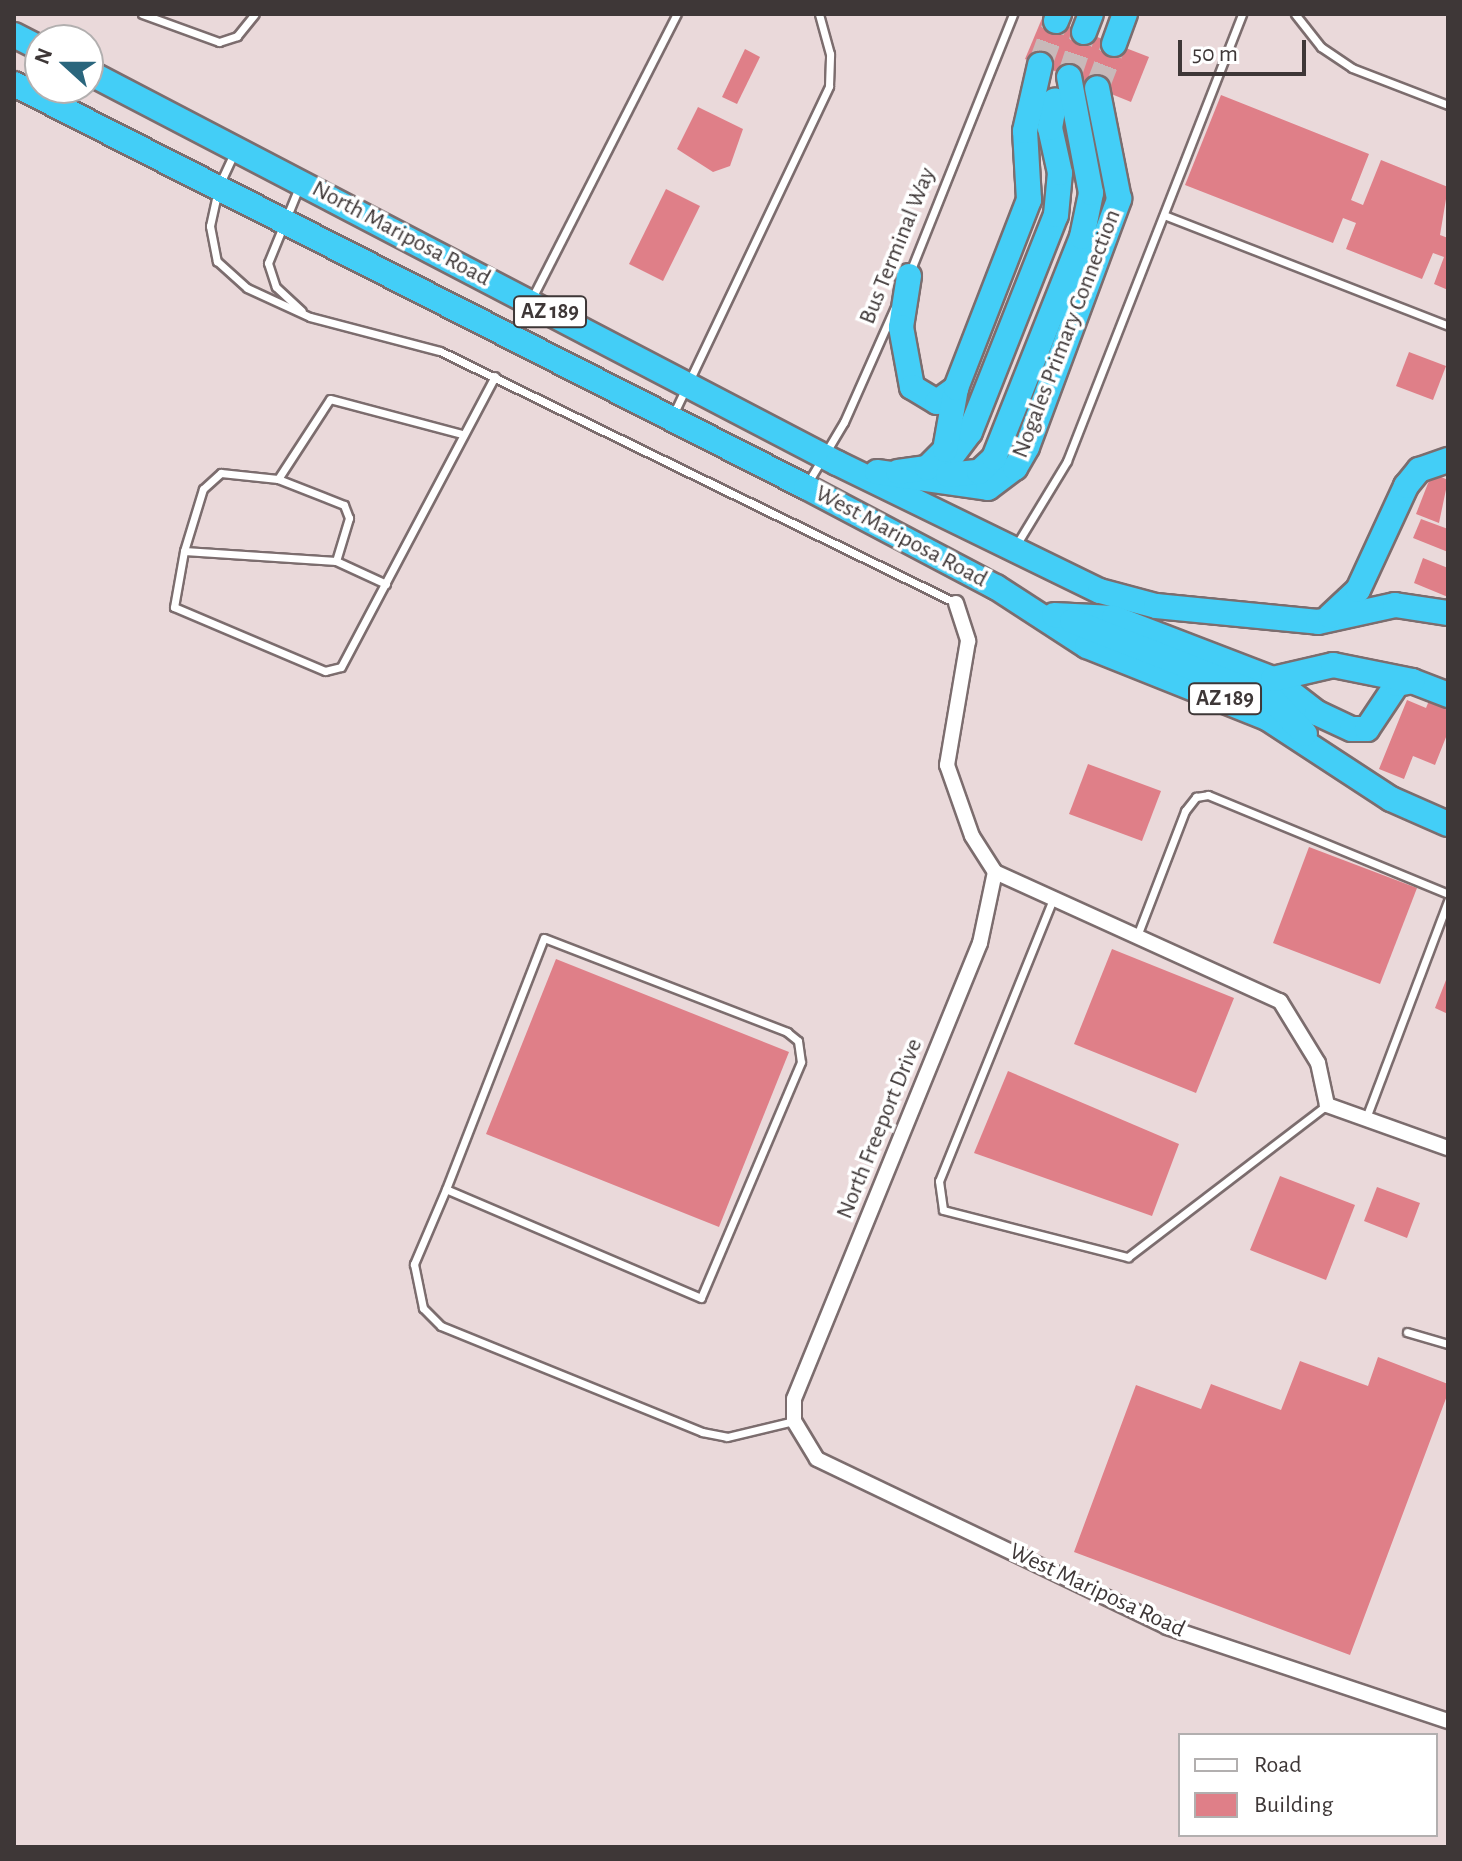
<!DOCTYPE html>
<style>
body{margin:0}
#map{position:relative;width:1462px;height:1861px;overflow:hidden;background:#ead9da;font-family:"Alegreya Sans",sans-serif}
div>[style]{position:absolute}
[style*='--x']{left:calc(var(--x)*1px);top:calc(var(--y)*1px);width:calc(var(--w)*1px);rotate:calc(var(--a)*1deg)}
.building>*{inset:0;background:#df7f88}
.trunk-tunnel>*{height:24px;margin-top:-12px;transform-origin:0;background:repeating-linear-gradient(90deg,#c8b9b9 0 24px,transparent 0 36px)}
.roads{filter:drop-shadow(2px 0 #7c6d6e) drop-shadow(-2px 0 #7c6d6e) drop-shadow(0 2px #7c6d6e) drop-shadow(0 -2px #7c6d6e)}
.service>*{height:7px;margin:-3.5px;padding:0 3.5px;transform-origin:3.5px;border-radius:3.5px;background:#fff}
.minor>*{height:14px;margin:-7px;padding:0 7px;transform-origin:7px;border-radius:7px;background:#fff}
.trunk>*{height:24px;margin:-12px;padding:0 12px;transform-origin:12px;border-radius:12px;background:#43cef7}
span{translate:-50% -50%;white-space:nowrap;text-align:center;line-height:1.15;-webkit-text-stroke:7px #fff;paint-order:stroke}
.shield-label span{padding:2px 6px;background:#fff;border:2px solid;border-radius:6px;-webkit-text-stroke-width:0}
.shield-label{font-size:22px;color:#3e3737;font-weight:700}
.street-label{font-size:24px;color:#3e3737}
.frame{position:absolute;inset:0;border:16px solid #3e3737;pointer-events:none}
.legend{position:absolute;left:1178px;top:1733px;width:260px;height:104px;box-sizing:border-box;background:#fff;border:2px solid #b2afaf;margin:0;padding:10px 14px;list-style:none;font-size:24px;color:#3e3737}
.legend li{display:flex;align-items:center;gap:16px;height:40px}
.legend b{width:40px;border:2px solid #b2afaf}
.north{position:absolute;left:24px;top:24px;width:80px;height:80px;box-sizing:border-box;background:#fff;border:2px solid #b2afaf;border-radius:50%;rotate:291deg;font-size:22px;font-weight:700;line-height:32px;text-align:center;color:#3e3737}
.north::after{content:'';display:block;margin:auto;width:28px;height:36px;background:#2a667d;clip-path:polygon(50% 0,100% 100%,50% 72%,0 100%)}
.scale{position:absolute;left:1178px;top:40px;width:128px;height:36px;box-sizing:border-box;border:4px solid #3e3737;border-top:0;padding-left:10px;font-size:24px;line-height:28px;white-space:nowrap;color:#3e3737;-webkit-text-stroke:6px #fff;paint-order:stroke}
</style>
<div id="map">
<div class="building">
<div style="clip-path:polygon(1043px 16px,1149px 57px,1131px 102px,1025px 59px)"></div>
<div style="clip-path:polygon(745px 49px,760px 57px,737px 104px,722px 97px)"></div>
<div style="clip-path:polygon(1221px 95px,1369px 154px,1351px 200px,1363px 205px,1381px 160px,1448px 187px,1440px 235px,1448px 238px,1448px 290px,1434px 284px,1444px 257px,1433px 253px,1422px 279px,1346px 249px,1356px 223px,1343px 218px,1333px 243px,1185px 185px)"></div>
<div style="clip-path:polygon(698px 107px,743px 129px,730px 166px,713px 172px,677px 149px)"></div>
<div style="clip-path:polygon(666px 189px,700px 206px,663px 281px,629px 264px)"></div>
<div style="clip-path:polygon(1409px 352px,1446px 366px,1433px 400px,1396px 386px)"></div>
<div style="clip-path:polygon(1432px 473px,1448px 480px,1439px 523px,1416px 514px)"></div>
<div style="clip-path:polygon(1421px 519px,1448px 529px,1448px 552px,1413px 538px)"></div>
<div style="clip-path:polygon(1423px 558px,1448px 568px,1448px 597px,1414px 583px)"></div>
<div style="clip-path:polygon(1430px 698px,1448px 705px,1448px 732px,1435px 765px,1413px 756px,1404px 779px,1379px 769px,1407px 700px,1426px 708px)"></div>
<div style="clip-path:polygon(1088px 764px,1161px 791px,1142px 841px,1069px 814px)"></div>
<div style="clip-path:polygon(1309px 847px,1417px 888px,1380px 984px,1273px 943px)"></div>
<div style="clip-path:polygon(1112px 949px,1234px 998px,1196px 1093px,1074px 1044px)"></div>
<div style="clip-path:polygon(556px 959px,789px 1052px,719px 1227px,486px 1134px)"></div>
<div style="clip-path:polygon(1448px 975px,1448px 1014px,1435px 1008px)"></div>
<div style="clip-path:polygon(1008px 1071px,1179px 1144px,1152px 1216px,974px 1153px)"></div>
<div style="clip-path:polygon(1280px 1176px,1355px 1205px,1326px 1280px,1250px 1250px)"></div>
<div style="clip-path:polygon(1377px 1187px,1420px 1203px,1407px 1238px,1364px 1221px)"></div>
<div style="clip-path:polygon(1378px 1357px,1448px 1384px,1448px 1393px,1350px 1655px,1074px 1552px,1136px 1385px,1201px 1409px,1211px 1384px,1281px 1410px,1300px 1361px,1368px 1386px)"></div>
</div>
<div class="trunk-tunnel">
<div style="--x:1040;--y:65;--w:47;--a:-70"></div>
<div style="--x:1069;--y:77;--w:47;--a:-71.6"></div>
<div style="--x:1097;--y:88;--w:47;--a:-68.9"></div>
</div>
<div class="roads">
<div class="service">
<div style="--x:142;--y:14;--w:82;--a:20"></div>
<div style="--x:219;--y:42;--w:19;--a:-18"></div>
<div style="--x:237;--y:36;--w:28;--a:-51"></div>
<div style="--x:1295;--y:14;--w:42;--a:51.8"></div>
<div style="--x:1321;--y:47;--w:37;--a:34"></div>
<div style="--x:1352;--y:68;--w:103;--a:21.1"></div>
<div style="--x:235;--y:151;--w:38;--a:115"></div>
<div style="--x:219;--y:185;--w:42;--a:102.4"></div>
<div style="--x:210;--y:226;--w:36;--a:79"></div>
<div style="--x:217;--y:261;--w:40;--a:42"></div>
<div style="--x:247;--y:288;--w:69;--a:24.7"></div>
<div style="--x:310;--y:317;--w:134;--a:14.7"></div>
<div style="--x:440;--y:351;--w:574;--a:26.03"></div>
<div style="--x:299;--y:187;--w:82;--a:112.2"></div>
<div style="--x:268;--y:263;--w:25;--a:72"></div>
<div style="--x:276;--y:287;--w:35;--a:43"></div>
<div style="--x:1164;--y:215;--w:305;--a:21.3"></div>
<div style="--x:910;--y:272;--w:278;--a:-68.2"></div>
<div style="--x:531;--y:300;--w:321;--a:-63"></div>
<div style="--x:673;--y:415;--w:364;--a:-64.6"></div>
<div style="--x:829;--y:86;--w:32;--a:-88"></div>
<div style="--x:830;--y:54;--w:41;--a:-105.4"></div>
<div style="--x:807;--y:484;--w:72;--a:-59.2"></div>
<div style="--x:844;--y:422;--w:124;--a:-66.1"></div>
<div style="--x:1015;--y:547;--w:100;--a:-58.8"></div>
<div style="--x:1067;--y:461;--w:480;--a:-68.6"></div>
<div style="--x:184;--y:551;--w:65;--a:-73"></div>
<div style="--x:203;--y:489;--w:24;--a:-42"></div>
<div style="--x:221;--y:473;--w:57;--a:6"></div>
<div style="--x:336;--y:561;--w:152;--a:-176.2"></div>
<div style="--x:184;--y:551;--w:57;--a:100.1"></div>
<div style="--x:174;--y:607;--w:164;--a:23"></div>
<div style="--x:325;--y:671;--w:16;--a:-14"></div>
<div style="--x:341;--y:667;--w:329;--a:-62.1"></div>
<div style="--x:386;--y:584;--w:55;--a:-155.3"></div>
<div style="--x:336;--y:561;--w:45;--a:-73.2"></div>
<div style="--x:349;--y:518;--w:14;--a:-111"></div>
<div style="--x:344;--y:505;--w:71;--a:-158.5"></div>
<div style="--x:278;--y:479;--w:95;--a:-57"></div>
<div style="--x:330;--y:399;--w:137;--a:14.9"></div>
<div style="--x:1053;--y:899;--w:304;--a:112"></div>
<div style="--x:939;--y:1181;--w:29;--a:82"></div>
<div style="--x:943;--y:1210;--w:191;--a:14.3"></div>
<div style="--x:1128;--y:1257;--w:250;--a:-37.4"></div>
<div style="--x:1137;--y:936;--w:134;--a:-69"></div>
<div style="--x:1185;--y:811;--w:18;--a:-52"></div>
<div style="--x:1196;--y:797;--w:12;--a:-9"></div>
<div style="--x:1208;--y:795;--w:260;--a:22.4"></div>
<div style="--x:1366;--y:1118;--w:232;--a:-69.3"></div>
<div style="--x:446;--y:1189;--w:269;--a:-68.7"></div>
<div style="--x:544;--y:938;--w:261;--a:21.1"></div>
<div style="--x:787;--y:1032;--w:14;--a:39"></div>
<div style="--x:798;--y:1041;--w:21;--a:82"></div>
<div style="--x:801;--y:1062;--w:256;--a:113"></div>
<div style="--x:701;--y:1298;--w:277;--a:-156.9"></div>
<div style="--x:446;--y:1189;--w:82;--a:113.1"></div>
<div style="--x:414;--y:1264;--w:45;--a:78.4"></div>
<div style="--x:423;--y:1308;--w:25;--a:45"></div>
<div style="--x:441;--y:1326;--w:282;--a:22.1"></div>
<div style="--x:702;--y:1432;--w:25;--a:11"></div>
<div style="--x:727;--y:1437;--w:69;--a:-13.4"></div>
<div style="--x:1407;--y:1332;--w:43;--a:16.3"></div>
</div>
<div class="minor">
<div style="--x:956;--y:603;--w:40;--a:72"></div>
<div style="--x:968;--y:641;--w:126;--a:99.6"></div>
<div style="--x:947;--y:765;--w:75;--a:70.6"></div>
<div style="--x:972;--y:836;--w:43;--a:57.4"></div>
<div style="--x:995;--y:872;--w:313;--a:24.4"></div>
<div style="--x:1280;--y:1001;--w:73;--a:58.5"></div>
<div style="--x:1318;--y:1063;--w:43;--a:77.9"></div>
<div style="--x:1327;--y:1105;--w:128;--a:19.6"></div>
<div style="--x:995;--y:872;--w:73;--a:101.9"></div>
<div style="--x:980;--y:943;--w:492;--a:112.2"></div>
<div style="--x:794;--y:1399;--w:22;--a:90"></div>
<div style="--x:794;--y:1421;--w:44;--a:58.8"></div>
<div style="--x:817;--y:1459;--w:388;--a:25.6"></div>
<div style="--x:1167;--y:1627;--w:296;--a:18.5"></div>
</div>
<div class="trunk">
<div style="--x:1056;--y:21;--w:8;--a:-67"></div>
<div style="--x:1084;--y:32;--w:19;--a:-69"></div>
<div style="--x:14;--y:35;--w:29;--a:27"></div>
<div style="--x:1114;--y:44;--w:32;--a:-70"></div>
<div style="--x:88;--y:72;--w:845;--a:27.57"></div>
<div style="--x:837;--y:463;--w:292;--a:26"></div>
<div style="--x:1100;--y:591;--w:58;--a:15"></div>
<div style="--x:1156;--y:606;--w:163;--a:5.6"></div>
<div style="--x:1318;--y:622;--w:79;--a:-12.4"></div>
<div style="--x:1395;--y:605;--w:54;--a:8.6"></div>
<div style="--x:14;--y:84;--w:889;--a:26.97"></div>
<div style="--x:806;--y:487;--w:215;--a:27.8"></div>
<div style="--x:996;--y:587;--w:108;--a:33"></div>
<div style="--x:1087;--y:646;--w:194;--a:21.8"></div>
<div style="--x:1267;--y:718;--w:148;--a:33.2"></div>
<div style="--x:1391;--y:799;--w:62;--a:23.7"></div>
<div style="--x:909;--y:276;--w:52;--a:98.9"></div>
<div style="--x:901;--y:327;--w:61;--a:79.6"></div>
<div style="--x:912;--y:387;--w:29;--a:31"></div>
<div style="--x:937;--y:402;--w:24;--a:-36"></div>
<div style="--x:942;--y:469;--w:46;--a:-52.9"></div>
<div style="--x:970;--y:432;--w:233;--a:-68.4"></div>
<div style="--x:1056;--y:215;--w:42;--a:-84.6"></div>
<div style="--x:1060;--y:173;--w:46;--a:-102.5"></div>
<div style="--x:1050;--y:128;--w:28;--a:-80"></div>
<div style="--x:877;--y:472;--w:112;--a:8.2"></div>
<div style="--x:988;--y:488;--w:34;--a:-37"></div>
<div style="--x:1015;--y:468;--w:24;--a:-60"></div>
<div style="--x:1027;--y:447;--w:265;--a:-69.6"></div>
<div style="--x:1119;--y:199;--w:113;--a:-101.2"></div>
<div style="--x:898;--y:472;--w:29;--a:-8"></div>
<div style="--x:927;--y:468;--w:25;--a:-45"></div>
<div style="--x:945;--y:450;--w:63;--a:-79.9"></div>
<div style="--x:956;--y:388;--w:202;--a:-68.8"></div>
<div style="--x:1029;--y:200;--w:69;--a:-93.3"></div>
<div style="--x:1025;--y:131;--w:68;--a:-77.2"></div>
<div style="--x:948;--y:475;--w:31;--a:-6"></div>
<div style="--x:979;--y:472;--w:21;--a:-43"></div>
<div style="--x:994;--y:458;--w:238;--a:-68.3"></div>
<div style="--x:1082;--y:237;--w:45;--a:-78.4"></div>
<div style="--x:1091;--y:193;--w:118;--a:-100.7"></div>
<div style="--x:1054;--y:615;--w:60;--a:2.9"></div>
<div style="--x:1114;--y:618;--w:170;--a:21"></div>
<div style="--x:1273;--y:679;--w:56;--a:37.7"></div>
<div style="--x:1317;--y:713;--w:38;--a:25"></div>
<div style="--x:1352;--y:729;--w:15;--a:0"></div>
<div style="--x:1367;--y:729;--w:54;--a:-56.3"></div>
<div style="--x:1397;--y:684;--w:15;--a:-11"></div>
<div style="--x:1412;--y:681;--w:39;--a:21"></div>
<div style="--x:1330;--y:616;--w:38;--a:-43"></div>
<div style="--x:1358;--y:590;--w:115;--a:-65.2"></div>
<div style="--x:1406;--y:486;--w:21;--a:-51"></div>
<div style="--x:1419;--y:470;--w:31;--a:-19"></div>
<div style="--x:1072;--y:621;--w:215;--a:21.3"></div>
<div style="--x:1272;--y:699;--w:48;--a:46.7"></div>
<div style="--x:1273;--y:679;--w:62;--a:-13.1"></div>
<div style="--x:1333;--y:665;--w:81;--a:11.4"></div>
</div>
</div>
<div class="shield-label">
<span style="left:550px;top:312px">AZ 189</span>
<span style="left:1225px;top:699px">AZ 189</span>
</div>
<div class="street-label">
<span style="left:401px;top:234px;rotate:28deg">North Mariposa Road</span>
<span style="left:898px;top:246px;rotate:-68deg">Bus Terminal Way</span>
<span style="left:1067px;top:334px;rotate:-69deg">Nogales Primary Connection</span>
<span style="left:901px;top:537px;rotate:28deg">West Mariposa Road</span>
<span style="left:880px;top:1129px;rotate:-68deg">North Freeport Drive</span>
<span style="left:1097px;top:1591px;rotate:25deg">West Mariposa Road</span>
</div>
<div class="frame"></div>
<ul class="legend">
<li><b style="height:10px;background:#fff"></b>Road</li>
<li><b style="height:22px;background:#df7f88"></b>Building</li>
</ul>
<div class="north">N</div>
<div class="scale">50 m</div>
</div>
